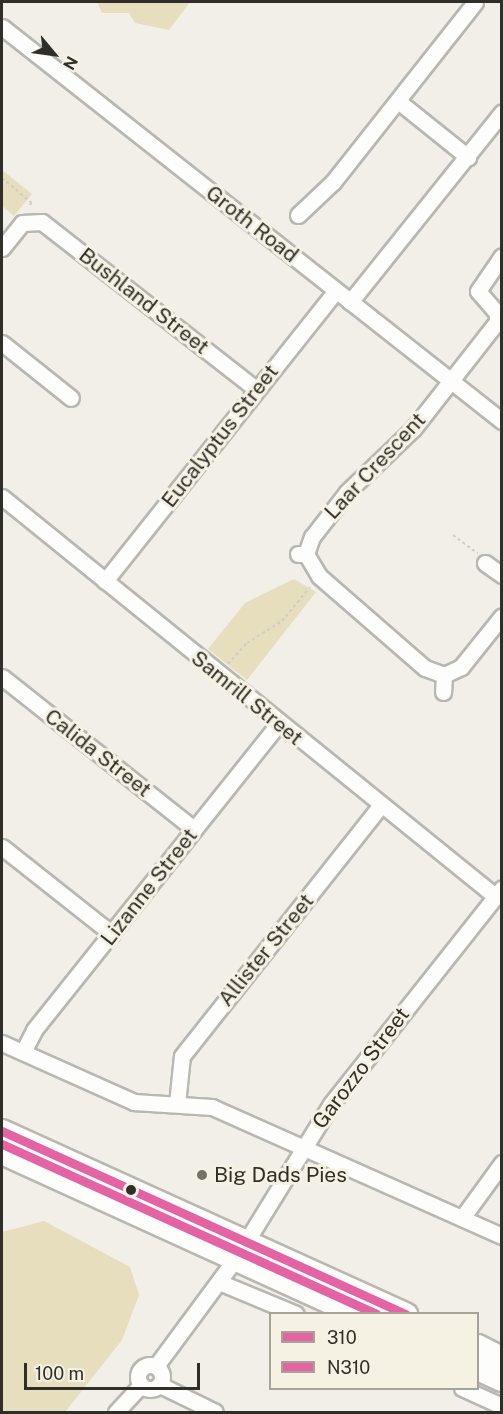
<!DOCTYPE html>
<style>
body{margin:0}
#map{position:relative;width:503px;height:1414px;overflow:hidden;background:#f1efe8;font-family:"Public Sans",sans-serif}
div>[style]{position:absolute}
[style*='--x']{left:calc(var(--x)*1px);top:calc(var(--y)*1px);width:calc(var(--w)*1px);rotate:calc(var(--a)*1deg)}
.green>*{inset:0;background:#e7debe}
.path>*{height:2px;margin-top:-1px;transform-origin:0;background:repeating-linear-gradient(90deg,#cdcdcb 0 3px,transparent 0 6px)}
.roads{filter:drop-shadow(2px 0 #b8b7b1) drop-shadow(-2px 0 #b8b7b1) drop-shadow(0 2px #b8b7b1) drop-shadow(0 -2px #b8b7b1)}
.minor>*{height:15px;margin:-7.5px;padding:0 7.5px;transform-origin:7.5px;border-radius:7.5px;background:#fdfdfc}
.minor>.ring{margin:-7.5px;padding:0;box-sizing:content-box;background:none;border:15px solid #fdfdfc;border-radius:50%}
.highway>*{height:22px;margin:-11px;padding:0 11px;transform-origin:11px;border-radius:11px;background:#fdfdfc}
.bus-1>*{height:9px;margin:-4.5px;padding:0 4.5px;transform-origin:4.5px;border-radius:4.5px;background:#e463a4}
.bus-2>*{height:9px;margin:-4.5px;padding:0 4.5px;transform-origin:4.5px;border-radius:4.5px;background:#e463a4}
.dots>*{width:16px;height:16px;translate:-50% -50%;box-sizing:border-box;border:3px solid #f5f2e4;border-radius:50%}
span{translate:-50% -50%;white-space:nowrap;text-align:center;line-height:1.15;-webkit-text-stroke:6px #f5f2e4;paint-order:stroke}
.street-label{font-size:21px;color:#2f2e29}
.poi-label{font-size:21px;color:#2f2e29}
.left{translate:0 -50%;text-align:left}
.frame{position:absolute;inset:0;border:3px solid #2f2e29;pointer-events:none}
.legend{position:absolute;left:269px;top:1312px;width:210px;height:78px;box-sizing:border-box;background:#f5f2e4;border:2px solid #a6a499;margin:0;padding:8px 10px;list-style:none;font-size:18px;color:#2f2e29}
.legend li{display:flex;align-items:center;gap:12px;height:30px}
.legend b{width:30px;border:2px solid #a6a499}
.north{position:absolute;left:24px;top:24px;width:60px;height:60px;-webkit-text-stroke:4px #f5f2e4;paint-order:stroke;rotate:119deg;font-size:16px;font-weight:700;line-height:24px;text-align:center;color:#2f2e29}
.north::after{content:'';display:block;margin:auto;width:21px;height:27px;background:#2f2e29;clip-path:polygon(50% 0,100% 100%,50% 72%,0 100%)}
.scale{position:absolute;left:24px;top:1363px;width:176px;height:27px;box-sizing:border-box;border:3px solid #2f2e29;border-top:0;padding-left:8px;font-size:18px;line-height:21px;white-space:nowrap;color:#2f2e29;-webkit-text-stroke:4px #f5f2e4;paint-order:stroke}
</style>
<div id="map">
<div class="green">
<div style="clip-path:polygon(97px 2px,190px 2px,169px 30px,135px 23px,129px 13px,102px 13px)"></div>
<div style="clip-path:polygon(2px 170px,32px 194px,14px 216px,2px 206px)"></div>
<div style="clip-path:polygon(294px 579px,316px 592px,247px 680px,208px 649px,245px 603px)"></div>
<div style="clip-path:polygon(44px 1221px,130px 1267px,139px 1295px,122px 1340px,65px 1412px,2px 1412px,2px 1232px)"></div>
</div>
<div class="path">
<div style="--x:2;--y:178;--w:38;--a:40"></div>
<div style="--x:31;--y:202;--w:6;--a:99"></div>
<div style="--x:453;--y:535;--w:31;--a:37"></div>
<div style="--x:228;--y:664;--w:28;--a:-48"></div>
<div style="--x:247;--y:643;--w:41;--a:-32.2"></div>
<div style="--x:282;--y:621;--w:44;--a:-50.5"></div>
</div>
<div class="roads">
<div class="minor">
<div style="--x:2;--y:27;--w:637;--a:38.24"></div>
<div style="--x:398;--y:101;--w:90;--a:38.7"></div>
<div style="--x:298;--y:215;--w:48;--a:-43.3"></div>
<div style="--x:333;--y:182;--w:229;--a:-51.7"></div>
<div style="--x:2;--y:248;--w:32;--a:-51"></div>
<div style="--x:22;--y:223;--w:20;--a:-3"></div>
<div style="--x:42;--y:222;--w:271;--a:38"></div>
<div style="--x:350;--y:302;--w:243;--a:-51.3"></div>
<div style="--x:2;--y:343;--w:88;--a:38.6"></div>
<div style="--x:2;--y:497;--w:634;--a:38.98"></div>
<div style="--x:298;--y:554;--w:8;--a:0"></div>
<div style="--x:306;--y:554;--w:18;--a:-71"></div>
<div style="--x:312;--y:537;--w:57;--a:-52.1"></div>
<div style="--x:347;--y:492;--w:91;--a:-43.7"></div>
<div style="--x:413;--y:429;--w:136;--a:-51.9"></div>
<div style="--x:497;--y:322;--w:9;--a:-90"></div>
<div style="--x:497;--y:313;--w:29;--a:-131"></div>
<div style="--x:478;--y:291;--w:42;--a:-55.6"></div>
<div style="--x:306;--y:554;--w:26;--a:59"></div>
<div style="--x:319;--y:576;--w:140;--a:41"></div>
<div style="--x:425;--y:668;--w:20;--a:20"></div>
<div style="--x:444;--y:675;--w:17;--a:93"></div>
<div style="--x:485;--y:563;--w:21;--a:35"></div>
<div style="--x:105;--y:581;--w:371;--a:-51.5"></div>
<div style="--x:444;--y:675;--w:19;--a:-25"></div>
<div style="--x:461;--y:667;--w:65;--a:-51.2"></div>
<div style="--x:2;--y:677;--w:245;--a:38.4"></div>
<div style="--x:2;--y:847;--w:140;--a:38.3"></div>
<div style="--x:2;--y:1043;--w:145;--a:24.1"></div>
<div style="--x:134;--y:1102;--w:78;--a:3.7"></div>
<div style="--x:212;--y:1107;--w:317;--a:24"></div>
<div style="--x:23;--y:1052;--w:25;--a:-63"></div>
<div style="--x:34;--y:1030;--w:393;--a:-51.4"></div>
<div style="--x:177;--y:1104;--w:48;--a:-84.1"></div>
<div style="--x:182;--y:1056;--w:320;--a:-51.6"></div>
<div style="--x:462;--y:1218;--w:68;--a:-54"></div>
<div style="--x:219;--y:1282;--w:83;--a:22.6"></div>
<div class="ring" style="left:138px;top:1365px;width:9px;height:9px"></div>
<div style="--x:156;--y:1366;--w:134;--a:-53.5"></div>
<div style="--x:236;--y:1258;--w:181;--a:-58.3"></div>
<div style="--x:331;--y:1104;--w:275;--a:-51.6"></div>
<div style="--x:160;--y:1385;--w:61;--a:26.1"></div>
<div style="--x:462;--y:1388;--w:44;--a:24.2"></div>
<div style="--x:116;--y:1412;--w:37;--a:-47"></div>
</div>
<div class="highway">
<div style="--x:2;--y:1131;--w:444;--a:24.4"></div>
<div style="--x:2;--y:1153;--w:389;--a:24.5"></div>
<div style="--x:478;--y:1346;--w:27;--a:27"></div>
<div style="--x:478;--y:1369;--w:26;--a:25"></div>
</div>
</div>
<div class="bus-1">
<div style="--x:2;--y:1131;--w:443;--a:24.4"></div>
</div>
<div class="bus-2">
<div style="--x:2;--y:1144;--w:411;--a:24.4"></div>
</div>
<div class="dots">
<div style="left:202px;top:1175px;background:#73726c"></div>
<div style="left:131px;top:1190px;background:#2f2e29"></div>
</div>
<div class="street-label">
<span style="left:252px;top:224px;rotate:38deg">Groth Road</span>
<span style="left:144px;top:301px;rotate:38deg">Bushland Street</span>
<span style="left:220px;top:436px;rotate:-52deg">Eucalyptus Street</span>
<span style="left:375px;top:466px;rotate:-47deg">Laar Crescent</span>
<span style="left:247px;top:698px;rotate:39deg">Samrill Street</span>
<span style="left:98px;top:753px;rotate:38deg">Calida Street</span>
<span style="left:149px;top:887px;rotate:-52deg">Lizanne Street</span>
<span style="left:266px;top:950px;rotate:-51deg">Allister Street</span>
<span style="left:361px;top:1068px;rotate:-53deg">Garozzo Street</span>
</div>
<div class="poi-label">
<span class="left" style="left:214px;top:1175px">Big Dads Pies</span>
</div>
<div class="frame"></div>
<ul class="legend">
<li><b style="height:8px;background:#e463a4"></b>310</li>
<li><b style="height:8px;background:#e463a4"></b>N310</li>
</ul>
<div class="north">N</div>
<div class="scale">100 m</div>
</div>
